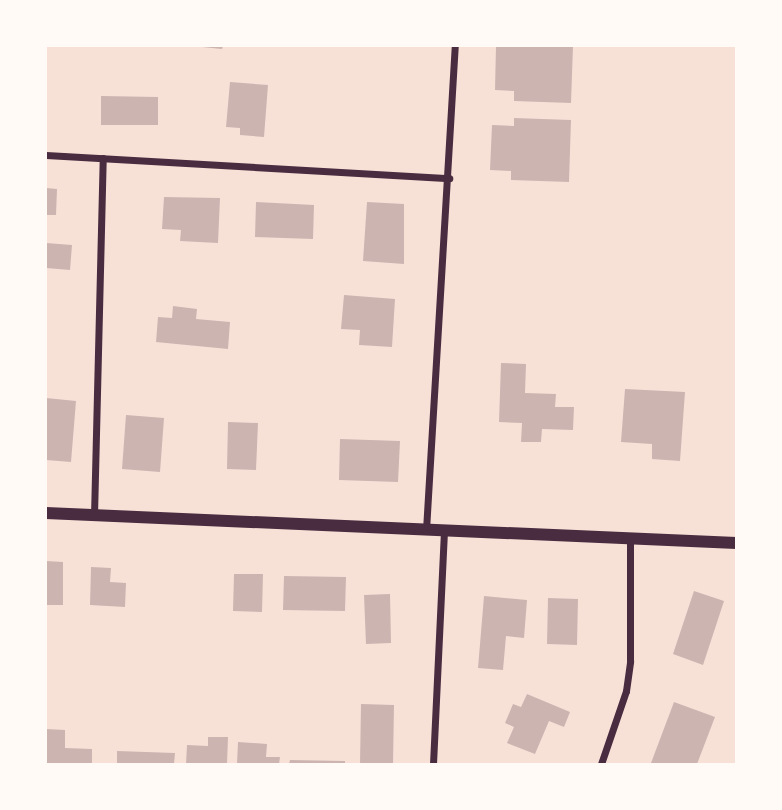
<!DOCTYPE html>
<style>
body{margin:0}
#map{position:relative;width:782px;height:810px;overflow:hidden;background:#f7e1d7;font-family:Mulish,sans-serif}
div>[style]{position:absolute}
[style*='--x']{left:calc(var(--x)*1px);top:calc(var(--y)*1px);width:calc(var(--w)*1px);rotate:calc(var(--a)*1deg)}
.building>*{inset:0;background:#ccb4b1}
.minor>*{height:7px;margin:-3.5px;padding:0 3.5px;transform-origin:3.5px;border-radius:3.5px;background:#4a2c40}
.tertiary>*{height:12px;margin:-6px;padding:0 6px;transform-origin:6px;border-radius:6px;background:#4a2c40}
span{translate:-50% -50%;white-space:nowrap;text-align:center;line-height:1.15;-webkit-text-stroke:6px #fffaf5;paint-order:stroke}
.frame{position:absolute;inset:0;border:47px solid #fffaf5;pointer-events:none}
</style>
<div id="map">
<div class="building">
<div style="clip-path:polygon(202px 46px,223px 46px,222px 49px,202px 47px)"></div>
<div style="clip-path:polygon(496px 46px,573px 46px,571px 103px,514px 101px,514px 91px,495px 90px)"></div>
<div style="clip-path:polygon(230px 82px,268px 85px,264px 137px,240px 135px,240px 128px,226px 127px)"></div>
<div style="clip-path:polygon(101px 96px,158px 97px,158px 125px,101px 125px)"></div>
<div style="clip-path:polygon(514px 118px,571px 120px,569px 182px,511px 180px,511px 171px,490px 170px,492px 125px,514px 126px)"></div>
<div style="clip-path:polygon(46px 188px,57px 189px,56px 215px,46px 215px)"></div>
<div style="clip-path:polygon(164px 197px,220px 198px,218px 243px,180px 241px,181px 230px,162px 229px)"></div>
<div style="clip-path:polygon(256px 202px,314px 205px,313px 239px,255px 237px)"></div>
<div style="clip-path:polygon(367px 202px,404px 204px,404px 264px,363px 261px)"></div>
<div style="clip-path:polygon(46px 243px,72px 245px,70px 270px,46px 268px)"></div>
<div style="clip-path:polygon(344px 295px,395px 299px,392px 347px,359px 345px,360px 330px,341px 329px)"></div>
<div style="clip-path:polygon(173px 306px,197px 309px,196px 319px,230px 322px,228px 349px,156px 342px,158px 317px,172px 318px)"></div>
<div style="clip-path:polygon(501px 363px,526px 364px,525px 393px,556px 394px,555px 407px,574px 407px,573px 430px,542px 429px,541px 442px,521px 442px,522px 423px,499px 422px)"></div>
<div style="clip-path:polygon(625px 389px,685px 392px,680px 461px,652px 459px,652px 444px,621px 442px)"></div>
<div style="clip-path:polygon(46px 398px,76px 401px,71px 462px,46px 460px)"></div>
<div style="clip-path:polygon(126px 415px,164px 418px,160px 472px,122px 469px)"></div>
<div style="clip-path:polygon(228px 422px,258px 423px,256px 470px,227px 469px)"></div>
<div style="clip-path:polygon(340px 439px,400px 441px,398px 482px,339px 480px)"></div>
<div style="clip-path:polygon(46px 561px,63px 562px,63px 605px,46px 605px)"></div>
<div style="clip-path:polygon(91px 567px,111px 568px,110px 582px,126px 583px,125px 607px,90px 605px)"></div>
<div style="clip-path:polygon(234px 574px,263px 574px,262px 612px,233px 611px)"></div>
<div style="clip-path:polygon(284px 576px,346px 577px,345px 611px,283px 610px)"></div>
<div style="clip-path:polygon(694px 591px,724px 601px,703px 665px,673px 654px)"></div>
<div style="clip-path:polygon(390px 594px,391px 643px,366px 644px,364px 595px)"></div>
<div style="clip-path:polygon(484px 596px,527px 600px,524px 638px,506px 636px,503px 670px,478px 668px)"></div>
<div style="clip-path:polygon(548px 598px,578px 599px,577px 645px,547px 644px)"></div>
<div style="clip-path:polygon(527px 694px,570px 712px,564px 727px,549px 721px,535px 754px,507px 743px,514px 727px,505px 723px,513px 704px,521px 707px)"></div>
<div style="clip-path:polygon(674px 702px,715px 717px,697px 764px,651px 763px)"></div>
<div style="clip-path:polygon(361px 704px,394px 705px,393px 764px,360px 764px)"></div>
<div style="clip-path:polygon(46px 729px,65px 730px,65px 748px,92px 749px,92px 764px,46px 764px)"></div>
<div style="clip-path:polygon(208px 737px,228px 737px,227px 764px,186px 764px,187px 745px,208px 746px)"></div>
<div style="clip-path:polygon(238px 742px,267px 744px,266px 757px,280px 757px,279px 764px,237px 764px)"></div>
<div style="clip-path:polygon(117px 751px,175px 753px,174px 764px,117px 764px)"></div>
<div style="clip-path:polygon(290px 760px,345px 761px,345px 764px,289px 764px)"></div>
</div>
<div class="minor">
<div style="--x:46;--y:155;--w:404;--a:3.3"></div>
<div style="--x:94;--y:516;--w:358;--a:-88.6"></div>
<div style="--x:426;--y:530;--w:485;--a:-86.6"></div>
<div style="--x:433;--y:764;--w:233;--a:-87.3"></div>
<div style="--x:601;--y:764;--w:77;--a:-71.1"></div>
<div style="--x:626;--y:691;--w:30;--a:-82"></div>
<div style="--x:630;--y:661;--w:122;--a:-90"></div>
</div>
<div class="tertiary">
<div style="--x:46;--y:513;--w:691;--a:2.49"></div>
</div>
<div class="frame"></div>
</div>
